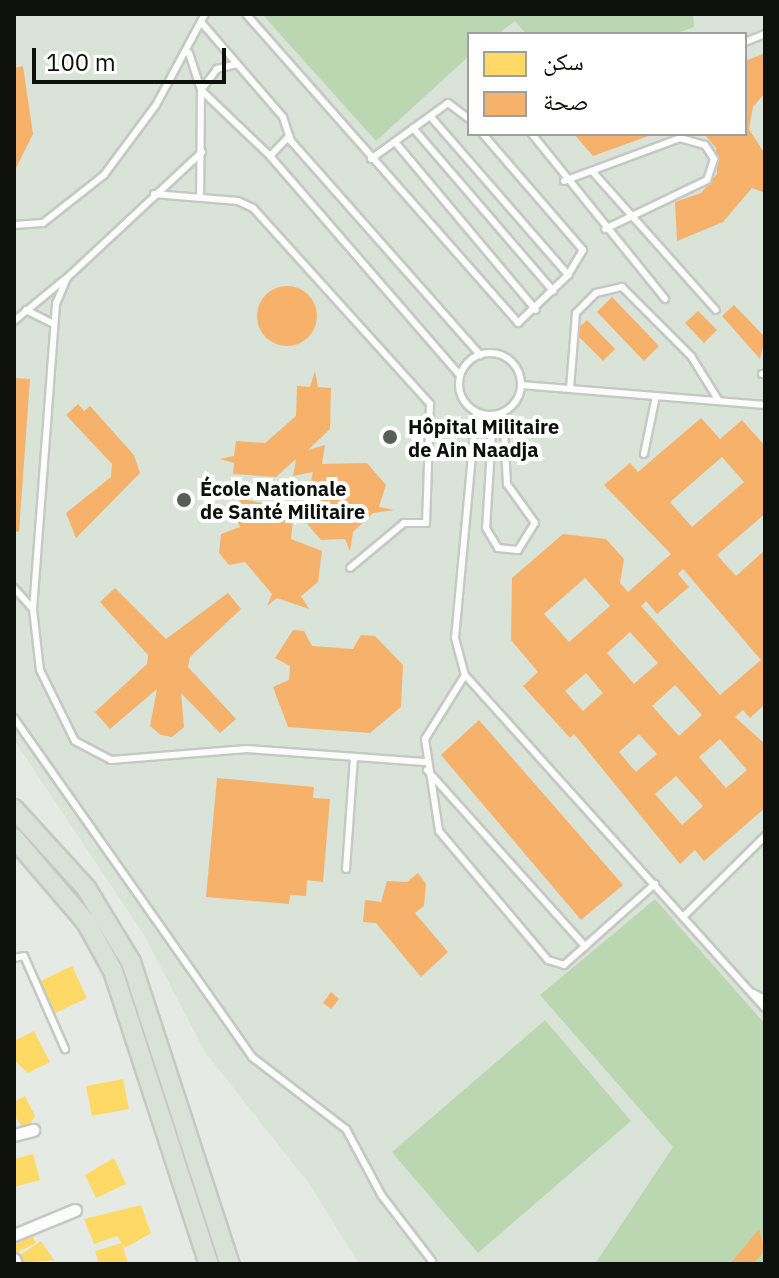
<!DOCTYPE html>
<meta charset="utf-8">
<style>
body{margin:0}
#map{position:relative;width:779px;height:1278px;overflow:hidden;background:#e6eae5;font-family:"IBM Plex Sans","Noto Naskh Arabic",sans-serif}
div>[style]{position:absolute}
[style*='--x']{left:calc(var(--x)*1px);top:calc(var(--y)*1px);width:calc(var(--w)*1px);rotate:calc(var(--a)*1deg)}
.built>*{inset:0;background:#dae3d7}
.green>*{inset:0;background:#bbd7b1}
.homes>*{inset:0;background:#ffd966}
.health>*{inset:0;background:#f6b26b}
.round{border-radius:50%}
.roads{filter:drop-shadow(2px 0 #c5c8c4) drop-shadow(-2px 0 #c5c8c4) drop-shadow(0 2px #c5c8c4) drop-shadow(0 -2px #c5c8c4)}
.service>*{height:6px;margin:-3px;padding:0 3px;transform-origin:3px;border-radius:3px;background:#fbfcfb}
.service>.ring{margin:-3px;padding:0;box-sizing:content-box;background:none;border:6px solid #fbfcfb;border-radius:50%}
.minor>*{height:11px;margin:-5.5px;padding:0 5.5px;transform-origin:5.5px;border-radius:5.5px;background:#fbfcfb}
.trunk>*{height:18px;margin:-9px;padding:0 9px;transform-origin:9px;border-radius:9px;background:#dae2d8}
.dots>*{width:22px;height:22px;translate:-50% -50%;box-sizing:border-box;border:4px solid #fff;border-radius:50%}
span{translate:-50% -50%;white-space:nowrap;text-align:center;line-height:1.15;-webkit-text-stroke:8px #fff;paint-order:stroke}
.poi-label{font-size:20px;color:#0d100c;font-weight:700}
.left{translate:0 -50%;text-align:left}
.frame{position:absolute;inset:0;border:16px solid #0d100c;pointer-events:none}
.legend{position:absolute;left:467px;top:32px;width:280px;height:104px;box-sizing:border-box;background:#fff;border:2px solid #9e9f9e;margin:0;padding:10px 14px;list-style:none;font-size:24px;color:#0d100c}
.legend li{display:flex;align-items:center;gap:16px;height:40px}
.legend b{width:40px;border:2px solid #9e9f9e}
.scale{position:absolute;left:32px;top:48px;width:194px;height:36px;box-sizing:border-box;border:4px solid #0d100c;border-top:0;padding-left:10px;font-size:24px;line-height:28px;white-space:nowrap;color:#0d100c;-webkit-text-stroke:6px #fff;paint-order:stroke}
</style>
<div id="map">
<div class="built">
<div style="clip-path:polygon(evenodd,14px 14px,765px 14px,765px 1264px,359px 1264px,310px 1185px,205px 1052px,144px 935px,14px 740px,14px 14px,469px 34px,745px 34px,745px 134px,469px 134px,469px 34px)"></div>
</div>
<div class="green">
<div style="clip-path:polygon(262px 14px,693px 14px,694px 27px,675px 34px,526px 34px,515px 21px,498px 34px,469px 34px,469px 56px,376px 141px)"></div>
<div style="clip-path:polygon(655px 899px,765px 1024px,765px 1264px,595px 1264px,673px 1147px,540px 995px)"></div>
<div style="clip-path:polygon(545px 1020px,631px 1121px,478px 1253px,392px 1152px)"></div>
</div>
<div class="homes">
<div style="clip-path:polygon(72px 966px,87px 998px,49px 1016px,34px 984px)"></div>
<div style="clip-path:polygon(34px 1031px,50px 1062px,28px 1073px,14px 1060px,14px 1041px)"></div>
<div style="clip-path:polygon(123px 1079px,129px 1109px,92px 1116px,86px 1086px)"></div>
<div style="clip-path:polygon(25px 1096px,35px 1116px,25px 1133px,14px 1113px,14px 1102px)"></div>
<div style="clip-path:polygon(33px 1154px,40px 1180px,14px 1187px,14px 1159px)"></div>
<div style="clip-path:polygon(114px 1158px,126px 1184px,96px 1198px,85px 1175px)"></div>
<div style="clip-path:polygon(141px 1205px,151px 1233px,125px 1248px,117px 1236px,94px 1244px,84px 1219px)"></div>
<div style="clip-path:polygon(32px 1235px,36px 1243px,14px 1254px,14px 1244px)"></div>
<div style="clip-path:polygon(41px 1241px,54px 1260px,15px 1264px,14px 1259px)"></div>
<div style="clip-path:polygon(122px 1243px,128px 1264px,99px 1264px,95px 1251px)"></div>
</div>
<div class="health">
<div style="clip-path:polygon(765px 53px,765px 93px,753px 107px,749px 129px,765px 154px,765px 193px,752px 188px,723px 222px,677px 241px,675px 202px,701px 193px,717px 174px,716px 148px,704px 134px,745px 134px,745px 61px)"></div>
<div style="clip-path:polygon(23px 66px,33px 134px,14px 172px,14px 68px)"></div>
<div style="clip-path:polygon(574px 134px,654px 134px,593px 156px)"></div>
<div class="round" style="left:257px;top:286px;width:60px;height:60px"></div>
<div style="clip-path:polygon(612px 297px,659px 346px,644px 361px,597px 312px)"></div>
<div style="clip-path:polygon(734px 305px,765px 337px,760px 359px,722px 316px)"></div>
<div style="clip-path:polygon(698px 311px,717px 330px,704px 343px,685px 323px)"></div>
<div style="clip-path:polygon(587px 320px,615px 349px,603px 361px,574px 332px)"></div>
<div style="clip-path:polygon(315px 371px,318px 387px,331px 388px,330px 429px,308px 450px,325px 445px,322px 464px,367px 463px,386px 485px,379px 507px,394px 510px,373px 513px,353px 532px,350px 551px,345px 539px,321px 540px,303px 519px,313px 472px,293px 476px,296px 459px,276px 477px,233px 474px,234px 463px,220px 459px,234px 456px,236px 441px,265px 443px,296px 416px,297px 386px,310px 387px)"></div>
<div style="clip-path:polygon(14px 378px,30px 379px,19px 532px,14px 531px)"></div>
<div style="clip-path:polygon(78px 404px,84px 411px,90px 406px,134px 455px,140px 473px,76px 538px,66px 513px,111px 477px,112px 464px,66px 415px)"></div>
<div style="clip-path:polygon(evenodd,701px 418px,720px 439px,742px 420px,765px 446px,765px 514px,717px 555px,736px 576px,765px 550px,765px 704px,750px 718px,743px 710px,735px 717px,765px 744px,765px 808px,704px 861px,695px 850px,680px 864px,574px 734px,570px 738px,523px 686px,538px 672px,511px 640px,512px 578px,563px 534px,606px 539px,624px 559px,620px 583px,628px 592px,671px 554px,604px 485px,630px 463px,638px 472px,701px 418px,722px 457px,744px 482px,692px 527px,670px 502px,722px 457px,701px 418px,683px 569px,761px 660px,720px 695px,641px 606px,646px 601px,657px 614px,689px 587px,678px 574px,683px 569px,701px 418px,585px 578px,610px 606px,569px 642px,544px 614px,585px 578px,701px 418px,630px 632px,658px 663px,634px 684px,607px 653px,630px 632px,701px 418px,586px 673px,603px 693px,583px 711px,565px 691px,586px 673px,701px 418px,675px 685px,702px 715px,679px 736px,652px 706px,675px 685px,701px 418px,639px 734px,657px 754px,636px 772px,619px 752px,639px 734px,701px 418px,720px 739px,747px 770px,726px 788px,699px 757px,720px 739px,701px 418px,676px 776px,703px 806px,682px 825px,655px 794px,676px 776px)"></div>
<div style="clip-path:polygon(243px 499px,294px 510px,291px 539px,322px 551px,318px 582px,301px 596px,309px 609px,277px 598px,267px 606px,272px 594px,245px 562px,229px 565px,219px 553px,221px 534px,240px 527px,231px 506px)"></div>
<div style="clip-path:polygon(115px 588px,166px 639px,228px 593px,241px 609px,190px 657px,188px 667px,236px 719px,220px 733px,181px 693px,184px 727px,172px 737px,161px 735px,150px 726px,157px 689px,110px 729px,95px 712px,147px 664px,148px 655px,100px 602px)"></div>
<div style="clip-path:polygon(293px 630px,304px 631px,312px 646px,353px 649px,361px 635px,375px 636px,403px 665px,401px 707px,370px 733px,288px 727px,273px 687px,289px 680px,290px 666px,275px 658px)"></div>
<div style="clip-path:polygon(479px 720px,623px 885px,581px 920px,441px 755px)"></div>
<div style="clip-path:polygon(217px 778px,314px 787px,313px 798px,330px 799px,323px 882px,307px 880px,306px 896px,290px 895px,289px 904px,206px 897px)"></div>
<div style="clip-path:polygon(418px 873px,426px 884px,424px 906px,415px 913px,448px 952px,421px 977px,376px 923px,363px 922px,365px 900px,381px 902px,387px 881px,407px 882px)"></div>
<div style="clip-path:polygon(331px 992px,339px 999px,331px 1009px,323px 1003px)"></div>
<div style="clip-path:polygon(759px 1229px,765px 1250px,753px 1264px,730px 1264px)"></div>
</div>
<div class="roads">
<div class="service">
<div style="--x:246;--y:14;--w:412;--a:48.6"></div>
<div style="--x:518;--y:323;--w:69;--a:-43.8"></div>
<div style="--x:568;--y:275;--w:29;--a:-59"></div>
<div style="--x:583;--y:250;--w:153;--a:-130.8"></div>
<div style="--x:201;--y:22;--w:125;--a:49.2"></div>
<div style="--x:283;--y:117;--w:25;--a:72"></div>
<div style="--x:291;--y:141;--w:286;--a:48.5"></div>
<div style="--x:745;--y:42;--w:22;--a:-22"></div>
<div style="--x:189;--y:53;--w:39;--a:72"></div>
<div style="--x:201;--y:90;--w:106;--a:90.5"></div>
<div style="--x:237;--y:64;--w:21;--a:166"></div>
<div style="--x:217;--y:69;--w:26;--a:127"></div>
<div style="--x:201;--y:90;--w:95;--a:43.7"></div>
<div style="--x:270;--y:156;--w:290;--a:49.1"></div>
<div style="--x:430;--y:116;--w:211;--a:49"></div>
<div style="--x:413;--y:128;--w:215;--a:49.3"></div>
<div style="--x:532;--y:134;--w:212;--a:51.1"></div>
<div style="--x:395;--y:142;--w:219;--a:50"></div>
<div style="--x:202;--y:152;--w:185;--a:137"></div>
<div style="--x:67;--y:278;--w:28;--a:113"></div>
<div style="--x:56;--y:304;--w:306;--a:94.3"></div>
<div style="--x:33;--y:609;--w:61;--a:83.5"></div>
<div style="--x:40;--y:670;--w:79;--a:63.8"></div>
<div style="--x:75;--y:741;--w:41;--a:27.8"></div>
<div style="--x:111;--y:760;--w:136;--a:-4.6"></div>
<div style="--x:247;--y:749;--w:178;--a:4.2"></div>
<div style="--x:270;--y:156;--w:28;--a:-46"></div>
<div style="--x:371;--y:159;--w:95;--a:-36"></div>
<div style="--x:448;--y:103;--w:26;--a:37"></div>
<div style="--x:592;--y:171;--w:186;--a:48.3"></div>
<div style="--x:564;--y:181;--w:124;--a:-20.3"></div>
<div style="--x:680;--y:138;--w:26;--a:16"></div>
<div style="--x:705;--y:145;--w:17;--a:57"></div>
<div style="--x:714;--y:159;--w:22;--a:108"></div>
<div style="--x:707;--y:180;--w:113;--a:154.3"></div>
<div style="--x:154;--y:194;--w:84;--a:4.8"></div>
<div style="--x:238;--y:201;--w:17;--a:25"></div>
<div style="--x:253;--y:208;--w:264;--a:47.9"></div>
<div style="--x:430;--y:404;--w:119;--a:91.9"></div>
<div style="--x:426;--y:523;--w:22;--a:180"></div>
<div style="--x:404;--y:523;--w:70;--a:140.2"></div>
<div style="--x:14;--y:225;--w:29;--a:-4"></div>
<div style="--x:43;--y:223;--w:78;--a:-38.2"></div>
<div style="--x:104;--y:175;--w:87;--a:-53.4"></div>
<div style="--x:156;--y:105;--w:103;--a:-61.7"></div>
<div style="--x:26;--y:310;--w:29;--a:27"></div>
<div style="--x:14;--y:321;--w:65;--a:-39.4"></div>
<div class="ring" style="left:459px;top:353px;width:56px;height:56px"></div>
<div style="--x:762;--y:374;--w:3;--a:0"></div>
<div style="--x:521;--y:385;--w:245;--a:4.7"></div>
<div style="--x:570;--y:389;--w:76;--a:-85.5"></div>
<div style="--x:576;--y:313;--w:28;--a:-45"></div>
<div style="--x:596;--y:293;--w:27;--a:-13"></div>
<div style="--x:622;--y:287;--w:98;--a:45"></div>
<div style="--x:691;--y:356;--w:53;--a:58.1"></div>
<div style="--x:476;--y:412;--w:227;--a:95.3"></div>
<div style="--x:455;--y:638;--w:38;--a:75"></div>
<div style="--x:465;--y:675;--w:448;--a:48"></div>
<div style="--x:493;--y:415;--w:113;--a:93.5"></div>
<div style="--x:486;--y:528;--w:23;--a:59"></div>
<div style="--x:498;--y:548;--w:20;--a:6"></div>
<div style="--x:518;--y:550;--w:32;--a:-58"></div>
<div style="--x:535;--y:523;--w:48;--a:-125.7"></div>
<div style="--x:507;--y:484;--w:71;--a:-93.2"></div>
<div style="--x:644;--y:454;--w:59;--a:-78.3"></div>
<div style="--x:14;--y:588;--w:28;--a:48"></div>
<div style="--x:465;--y:675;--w:75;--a:122"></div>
<div style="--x:425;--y:739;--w:93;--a:81.3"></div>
<div style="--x:439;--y:831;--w:169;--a:49.8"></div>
<div style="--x:548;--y:960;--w:17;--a:17"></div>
<div style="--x:564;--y:965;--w:122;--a:-41.7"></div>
<div style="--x:14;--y:718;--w:414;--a:54.9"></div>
<div style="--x:252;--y:1057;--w:118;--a:37.5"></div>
<div style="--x:346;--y:1129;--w:76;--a:61.8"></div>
<div style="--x:382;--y:1196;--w:82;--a:52.4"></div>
<div style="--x:427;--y:770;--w:237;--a:48.1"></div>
<div style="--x:346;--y:869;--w:112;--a:-85.9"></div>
<div style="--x:683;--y:917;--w:115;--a:-44.6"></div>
<div style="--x:14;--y:958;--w:10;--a:-11"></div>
<div style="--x:24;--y:956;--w:102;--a:66.2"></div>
<div style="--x:753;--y:993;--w:13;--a:27"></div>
</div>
<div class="minor">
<div style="--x:14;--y:1135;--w:20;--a:-15"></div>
<div style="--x:14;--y:1235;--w:66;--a:-22.3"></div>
<div style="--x:14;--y:1259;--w:5;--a:68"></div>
</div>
<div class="trunk">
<div style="--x:14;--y:809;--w:107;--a:47.7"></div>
<div style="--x:86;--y:888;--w:87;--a:58.7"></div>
<div style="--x:131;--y:962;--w:318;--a:71.9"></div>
<div style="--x:14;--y:838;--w:111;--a:49.4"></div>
<div style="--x:86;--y:922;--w:56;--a:61.1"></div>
<div style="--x:113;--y:971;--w:308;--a:71.9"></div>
</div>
</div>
<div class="dots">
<div style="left:390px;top:437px;background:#595c58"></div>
<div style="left:184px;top:500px;background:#595c58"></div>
</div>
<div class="poi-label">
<span class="left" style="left:408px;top:438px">Hôpital Militaire<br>de Ain Naadja</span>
<span class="left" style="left:200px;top:500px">École Nationale<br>de Santé Militaire</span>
</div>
<div class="frame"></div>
<ul class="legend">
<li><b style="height:22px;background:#ffd966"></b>سكن</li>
<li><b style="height:22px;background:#f6b26b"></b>صحة</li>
</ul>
<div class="scale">100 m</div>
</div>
